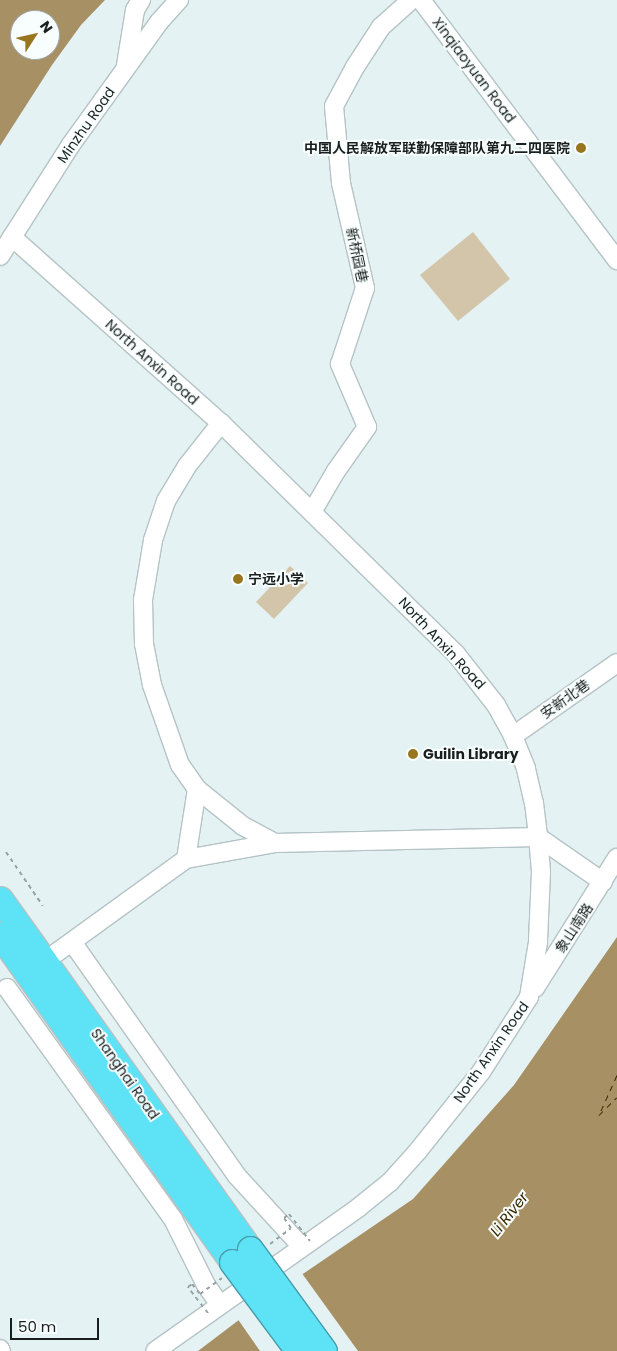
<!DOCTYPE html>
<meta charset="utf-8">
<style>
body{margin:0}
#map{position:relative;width:617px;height:1351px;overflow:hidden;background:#e4f2f4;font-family:Poppins,"Noto Sans SC",sans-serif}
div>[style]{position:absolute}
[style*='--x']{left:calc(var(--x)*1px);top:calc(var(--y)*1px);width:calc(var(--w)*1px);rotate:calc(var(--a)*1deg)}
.green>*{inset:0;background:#d3c5a9}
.water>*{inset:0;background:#a79164}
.pier>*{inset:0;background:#e4f2f4}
.ferry>*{height:1px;margin-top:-0.5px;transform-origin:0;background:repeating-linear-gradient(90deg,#372700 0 6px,transparent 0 11px)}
.path>*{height:2px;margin-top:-1px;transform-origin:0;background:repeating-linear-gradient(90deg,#96a1a2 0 4px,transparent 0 8px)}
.roads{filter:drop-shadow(1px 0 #b5c3c5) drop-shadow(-1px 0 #b5c3c5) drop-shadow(0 1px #b5c3c5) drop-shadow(0 -1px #b5c3c5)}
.minor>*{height:18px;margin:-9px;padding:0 9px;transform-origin:9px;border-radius:9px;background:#fff}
.highway>*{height:25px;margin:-12.5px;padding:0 12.5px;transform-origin:12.5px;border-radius:12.5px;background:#5ee2f5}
.path-bridge>*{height:2px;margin-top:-1px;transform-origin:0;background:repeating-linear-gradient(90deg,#96a1a2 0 4px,transparent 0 8px)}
.bridges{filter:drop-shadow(1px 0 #469daa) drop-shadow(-1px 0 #469daa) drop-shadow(0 1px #469daa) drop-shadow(0 -1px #469daa)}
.highway-bridge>*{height:25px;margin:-12.5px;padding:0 12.5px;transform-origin:12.5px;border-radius:12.5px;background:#5ee2f5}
.dots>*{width:14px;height:14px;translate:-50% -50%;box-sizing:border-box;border:2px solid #f8fefe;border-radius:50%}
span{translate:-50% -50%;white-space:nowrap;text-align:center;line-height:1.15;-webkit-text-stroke:4px #f8fefe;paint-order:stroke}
.street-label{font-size:14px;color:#191e1f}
.poi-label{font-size:14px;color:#191e1f;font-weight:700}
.right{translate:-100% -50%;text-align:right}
.left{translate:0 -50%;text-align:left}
.water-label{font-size:15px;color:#372700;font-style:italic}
.north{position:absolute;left:10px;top:10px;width:50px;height:50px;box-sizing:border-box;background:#f8fefe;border:1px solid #9fa4a5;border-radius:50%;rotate:55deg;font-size:14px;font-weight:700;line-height:20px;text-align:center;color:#191e1f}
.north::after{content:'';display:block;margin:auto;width:18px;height:22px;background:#98751f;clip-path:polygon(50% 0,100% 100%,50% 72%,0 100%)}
.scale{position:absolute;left:10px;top:1318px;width:89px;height:22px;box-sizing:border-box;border:2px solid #191e1f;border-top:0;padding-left:6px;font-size:15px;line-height:18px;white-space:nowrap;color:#191e1f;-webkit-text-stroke:4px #f8fefe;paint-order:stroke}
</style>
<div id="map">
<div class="green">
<div style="clip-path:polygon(473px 232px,510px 279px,458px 321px,420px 275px)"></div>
<div style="clip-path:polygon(290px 566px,308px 583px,274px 619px,256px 602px)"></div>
</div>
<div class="water">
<div style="clip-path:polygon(evenodd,0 0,105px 0,81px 25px,52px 65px,0 146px,0 0,20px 20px,50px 20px,50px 50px,20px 50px,20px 20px)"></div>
<div style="clip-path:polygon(617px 937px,617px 1351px,198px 1351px,269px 1297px,413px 1199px,514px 1085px)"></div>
</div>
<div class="pier">
<div style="clip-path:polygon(301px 1272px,358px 1351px,260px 1351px,237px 1318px)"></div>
</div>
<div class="ferry">
<div style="--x:617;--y:1075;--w:44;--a:114.2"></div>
<div style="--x:599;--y:1115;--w:25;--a:-45"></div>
</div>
<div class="path">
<div style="--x:6;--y:852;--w:65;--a:55.6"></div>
</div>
<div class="roads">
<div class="minor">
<div style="--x:421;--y:0;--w:326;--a:53"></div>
<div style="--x:126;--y:65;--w:56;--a:-80.7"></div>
<div style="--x:135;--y:10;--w:12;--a:-59"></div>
<div style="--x:12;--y:237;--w:280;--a:41.7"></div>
<div style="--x:221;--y:423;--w:330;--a:44.5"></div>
<div style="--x:456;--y:654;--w:65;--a:51.9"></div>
<div style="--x:496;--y:705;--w:35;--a:61"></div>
<div style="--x:513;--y:736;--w:35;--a:68"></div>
<div style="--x:526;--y:769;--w:35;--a:77"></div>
<div style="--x:534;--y:803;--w:34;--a:83"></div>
<div style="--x:538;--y:837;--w:35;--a:85"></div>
<div style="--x:541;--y:872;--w:70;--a:92.5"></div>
<div style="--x:538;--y:942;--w:56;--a:99.3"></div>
<div style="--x:529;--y:997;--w:89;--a:122.6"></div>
<div style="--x:481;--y:1072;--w:101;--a:128.6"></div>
<div style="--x:418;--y:1151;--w:42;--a:132.1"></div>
<div style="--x:390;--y:1182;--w:41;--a:140.9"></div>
<div style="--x:358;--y:1208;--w:248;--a:144.8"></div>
<div style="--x:0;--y:256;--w:130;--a:-57.5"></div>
<div style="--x:70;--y:146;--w:153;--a:-54.3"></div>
<div style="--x:159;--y:22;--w:30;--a:-48"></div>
<div style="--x:312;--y:512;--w:48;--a:-59.7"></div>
<div style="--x:336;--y:471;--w:54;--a:-54.8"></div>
<div style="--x:367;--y:427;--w:69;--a:-113.2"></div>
<div style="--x:340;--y:364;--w:80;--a:-71.8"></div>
<div style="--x:365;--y:288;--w:108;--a:-102.9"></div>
<div style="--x:341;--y:183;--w:77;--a:-95.2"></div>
<div style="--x:334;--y:106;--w:44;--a:-61.7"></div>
<div style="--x:355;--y:67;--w:48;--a:-57"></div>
<div style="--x:381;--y:27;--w:40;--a:-42"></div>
<div style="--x:513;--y:736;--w:127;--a:-35.1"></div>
<div style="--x:197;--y:789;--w:59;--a:38.8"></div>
<div style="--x:243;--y:826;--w:36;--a:28"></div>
<div style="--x:186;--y:859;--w:71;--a:-81.1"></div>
<div style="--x:197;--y:789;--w:29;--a:-125"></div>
<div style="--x:180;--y:765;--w:85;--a:-109.3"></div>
<div style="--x:152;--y:685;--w:42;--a:-101"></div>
<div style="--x:144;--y:644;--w:44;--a:-91.3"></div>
<div style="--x:143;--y:600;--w:61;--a:-80.5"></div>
<div style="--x:153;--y:540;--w:41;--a:-71.6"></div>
<div style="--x:166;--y:501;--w:41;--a:-59"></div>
<div style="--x:187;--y:466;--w:55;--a:-51.7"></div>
<div style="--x:72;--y:942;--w:286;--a:54.8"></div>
<div style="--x:237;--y:1176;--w:96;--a:47.5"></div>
<div style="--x:39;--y:949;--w:13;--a:63"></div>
<div style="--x:45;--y:961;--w:174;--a:-35.9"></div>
<div style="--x:186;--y:859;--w:90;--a:-10.2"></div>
<div style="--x:275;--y:843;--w:263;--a:-1.3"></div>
<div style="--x:538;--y:837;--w:79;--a:34.7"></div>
<div style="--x:7;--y:988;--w:284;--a:54.3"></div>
<div style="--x:173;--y:1219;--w:74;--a:63.4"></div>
<div style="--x:206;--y:1285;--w:24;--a:55"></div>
<div style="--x:535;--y:988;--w:154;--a:-57.8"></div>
<div style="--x:0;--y:1349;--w:2;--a:63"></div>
</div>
<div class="highway">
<div style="--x:0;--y:899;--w:430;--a:54.5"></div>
<div style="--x:0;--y:935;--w:401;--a:54.6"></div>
</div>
</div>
<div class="path-bridge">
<div style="--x:270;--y:1244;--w:26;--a:-37"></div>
<div style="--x:291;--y:1228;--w:12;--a:-125"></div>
<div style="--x:284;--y:1218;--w:6;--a:-39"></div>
<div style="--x:289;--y:1214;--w:34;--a:52"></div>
<div style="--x:208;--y:1313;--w:33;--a:-128"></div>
<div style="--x:188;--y:1287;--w:5;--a:-37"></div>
<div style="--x:192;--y:1284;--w:13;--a:51"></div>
<div style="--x:200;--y:1294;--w:27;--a:-36"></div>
</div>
<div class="bridges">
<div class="highway-bridge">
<div style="--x:250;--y:1249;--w:126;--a:54"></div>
<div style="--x:232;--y:1262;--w:111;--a:53.4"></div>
</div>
</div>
<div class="dots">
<div style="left:581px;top:148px;background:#98751f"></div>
<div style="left:238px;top:579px;background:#98751f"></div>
<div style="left:413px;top:754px;background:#98751f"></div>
</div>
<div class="street-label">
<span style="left:474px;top:70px;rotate:53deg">Xinqiaoyuan Road</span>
<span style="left:86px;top:125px;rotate:-55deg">Minzhu Road</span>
<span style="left:357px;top:255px;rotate:78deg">新桥园巷</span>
<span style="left:152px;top:362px;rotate:42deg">North Anxin Road</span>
<span style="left:442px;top:643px;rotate:47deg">North Anxin Road</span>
<span style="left:565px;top:699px;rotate:-35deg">安新北巷</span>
<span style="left:574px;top:928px;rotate:-57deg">象山南路</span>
<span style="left:491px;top:1052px;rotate:-55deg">North Anxin Road</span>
<span style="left:125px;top:1074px;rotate:55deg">Shanghai Road</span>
</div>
<div class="poi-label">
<span class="right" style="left:570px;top:148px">中国人民解放军联勤保障部队第九二四医院</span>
<span class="left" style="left:248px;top:579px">宁远小学</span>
<span class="left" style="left:423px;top:754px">Guilin Library</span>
</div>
<div class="water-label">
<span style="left:509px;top:1214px;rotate:-52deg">Li River</span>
</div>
<div class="north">N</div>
<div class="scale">50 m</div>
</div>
